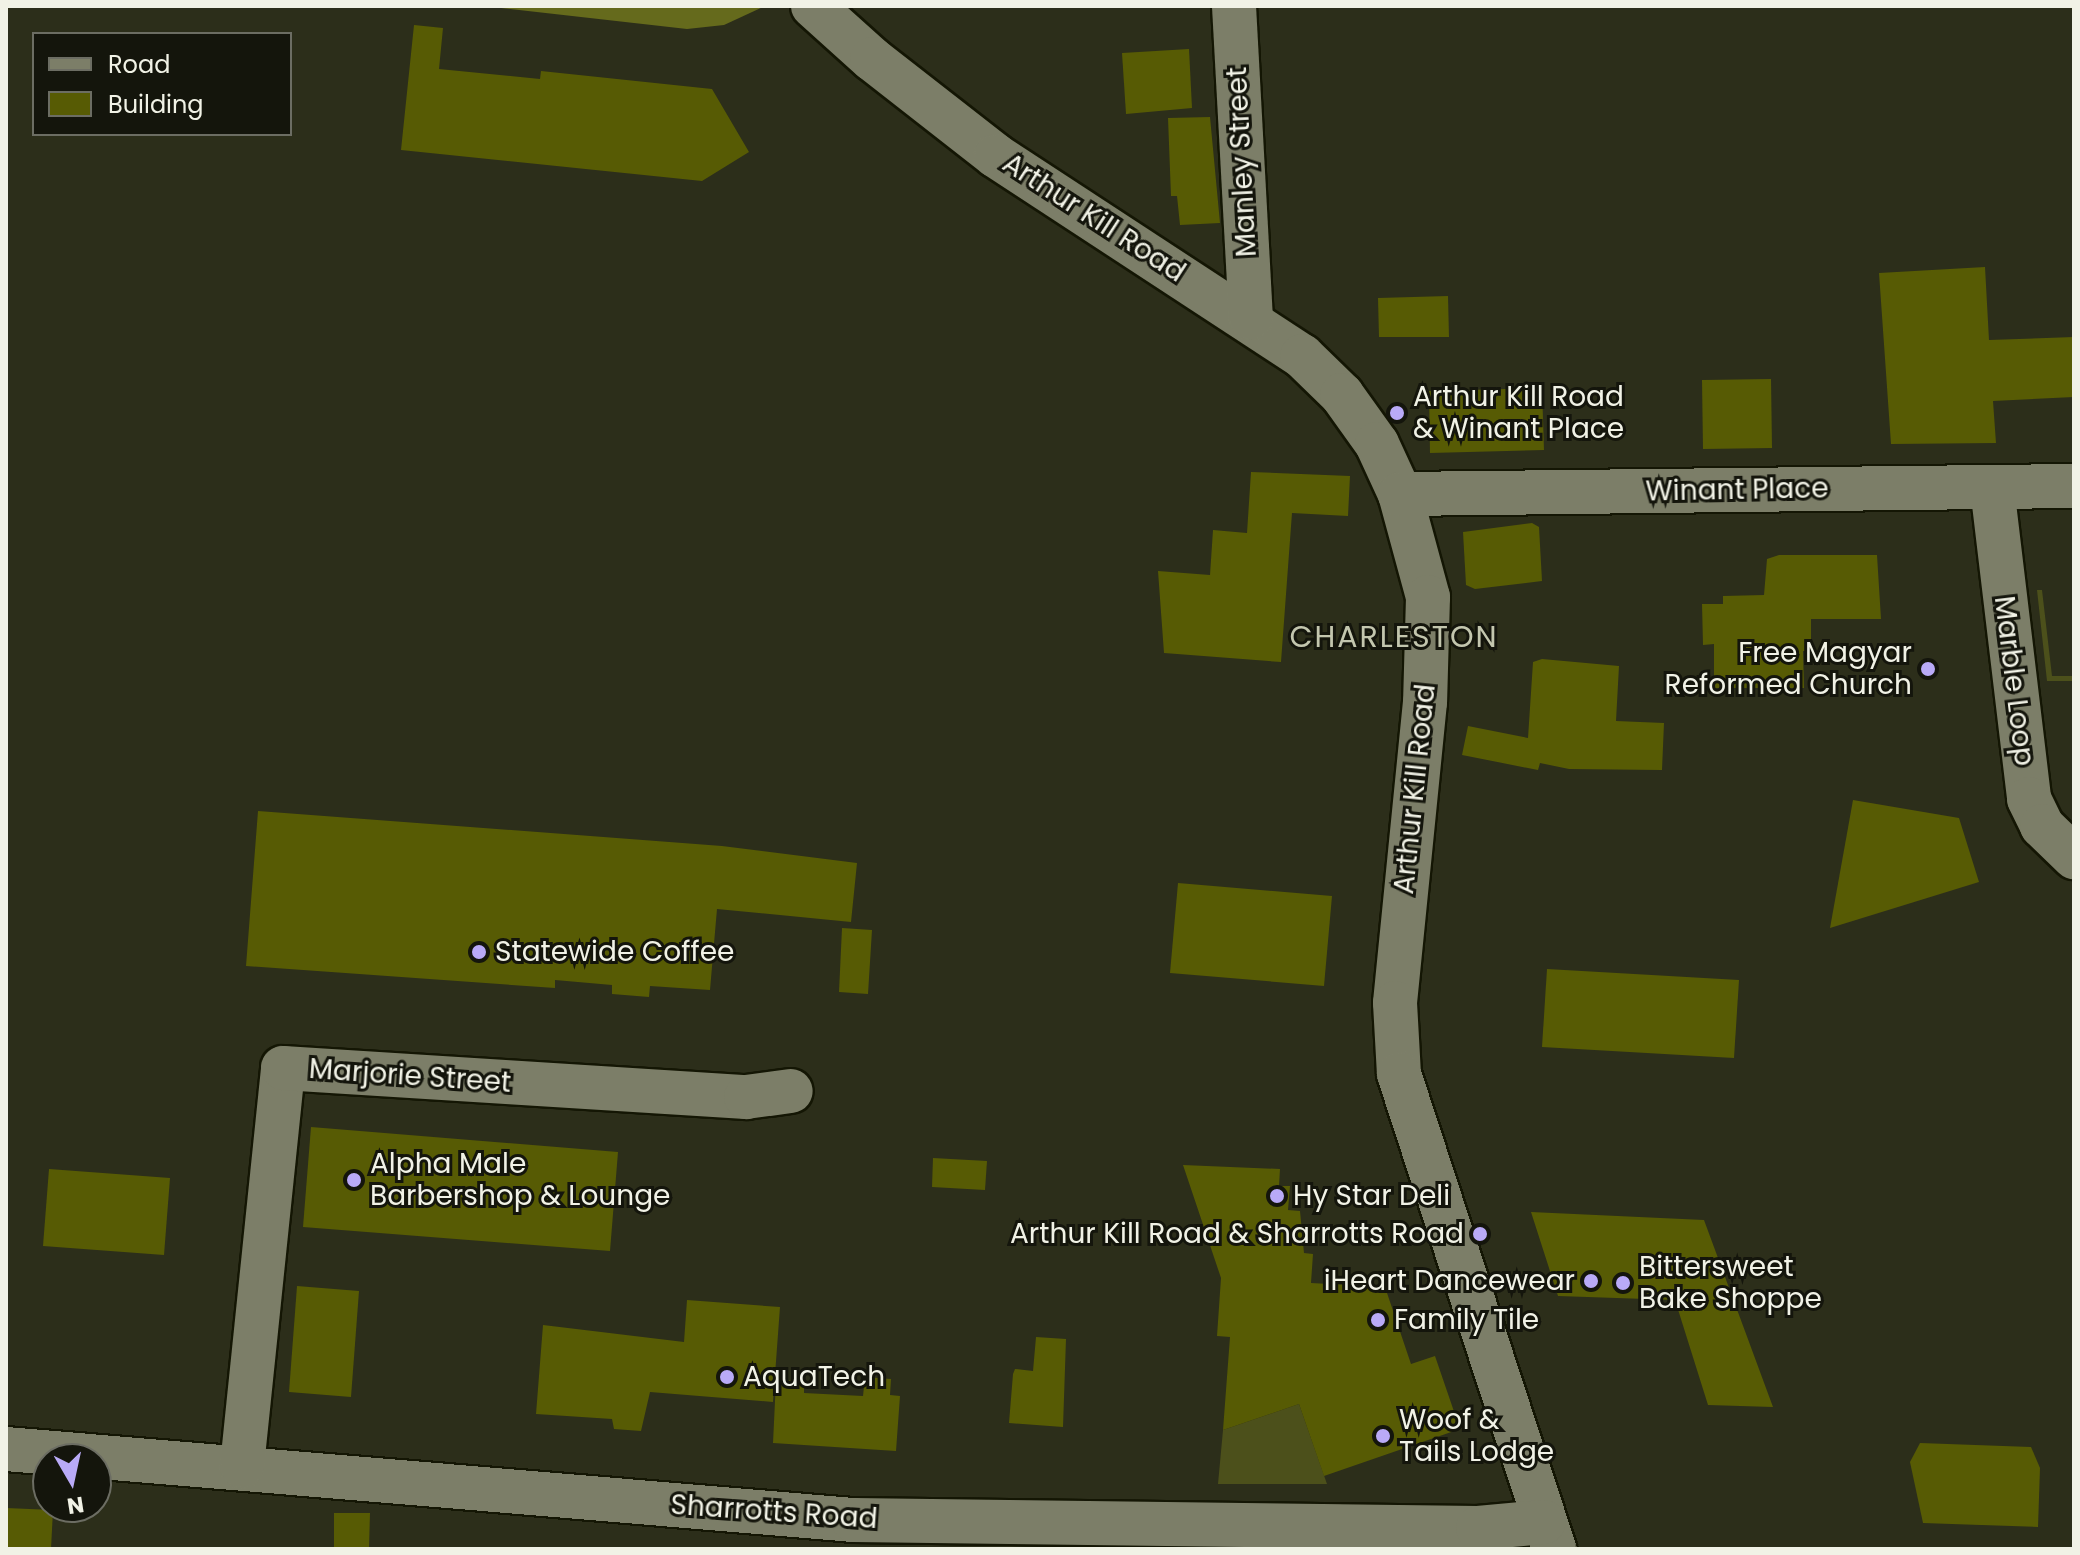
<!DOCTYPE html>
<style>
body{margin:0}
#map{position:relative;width:2080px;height:1555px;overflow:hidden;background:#2c2e1a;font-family:Poppins,sans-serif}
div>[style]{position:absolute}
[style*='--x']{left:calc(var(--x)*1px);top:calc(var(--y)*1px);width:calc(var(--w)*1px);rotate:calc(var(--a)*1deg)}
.green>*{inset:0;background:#4c501b}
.forest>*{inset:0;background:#656a1c}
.building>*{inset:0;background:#575b04}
.roads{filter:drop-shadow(2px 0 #141604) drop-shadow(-2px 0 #141604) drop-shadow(0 2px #141604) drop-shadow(0 -2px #141604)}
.minor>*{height:44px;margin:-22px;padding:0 22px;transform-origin:22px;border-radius:22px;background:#7c7e68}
.dots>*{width:22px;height:22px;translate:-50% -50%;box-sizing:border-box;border:4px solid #14150c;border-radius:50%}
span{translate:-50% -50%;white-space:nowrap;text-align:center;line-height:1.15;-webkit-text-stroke:6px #14150c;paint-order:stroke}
.street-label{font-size:28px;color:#f1f2e6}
.poi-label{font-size:28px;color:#f1f2e6}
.left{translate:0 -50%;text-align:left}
.right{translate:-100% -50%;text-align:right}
.neighbourhood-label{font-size:30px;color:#c3c6ae;letter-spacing:2px}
.frame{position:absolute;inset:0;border:8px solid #f1f2e6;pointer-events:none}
.legend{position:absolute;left:32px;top:32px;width:260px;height:104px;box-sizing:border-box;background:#14150c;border:2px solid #6c6d63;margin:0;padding:10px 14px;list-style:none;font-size:24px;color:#f1f2e6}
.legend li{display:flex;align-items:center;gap:16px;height:40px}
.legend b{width:40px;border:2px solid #6c6d63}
.north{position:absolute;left:32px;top:1443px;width:80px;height:80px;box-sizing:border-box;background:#14150c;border:2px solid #6c6d63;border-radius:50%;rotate:171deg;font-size:22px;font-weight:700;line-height:32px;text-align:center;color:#f1f2e6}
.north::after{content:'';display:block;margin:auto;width:28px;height:36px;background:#b9aaf7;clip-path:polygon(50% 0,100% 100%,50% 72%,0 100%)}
</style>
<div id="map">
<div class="green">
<div style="clip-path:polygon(2037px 590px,2042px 590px,2052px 676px,2074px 676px,2074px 681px,2047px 681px)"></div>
<div style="clip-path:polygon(1299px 1404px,1327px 1484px,1218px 1484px,1223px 1430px)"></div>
</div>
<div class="forest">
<div style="clip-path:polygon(483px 6px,765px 6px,724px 25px,687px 29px)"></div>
</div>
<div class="building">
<div style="clip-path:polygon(414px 25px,443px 28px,439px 69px,540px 79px,541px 71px,712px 89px,749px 152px,702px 181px,401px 150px)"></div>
<div style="clip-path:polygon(1189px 49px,1192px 108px,1126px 114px,1122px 53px)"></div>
<div style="clip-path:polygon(1210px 117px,1220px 223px,1180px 225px,1177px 196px,1171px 196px,1168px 118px)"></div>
<div style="clip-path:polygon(1985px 267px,1989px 340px,2074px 337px,2074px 397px,1993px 401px,1996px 443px,1891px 444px,1879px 273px)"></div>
<div style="clip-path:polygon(1448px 296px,1449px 337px,1379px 337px,1378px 298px)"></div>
<div style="clip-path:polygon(1771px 379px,1772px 448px,1703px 449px,1702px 380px)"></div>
<div style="clip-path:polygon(1542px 388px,1544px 450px,1430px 453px,1429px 391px)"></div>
<div style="clip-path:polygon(1251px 472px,1350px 476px,1348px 516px,1292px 513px,1281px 662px,1164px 653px,1158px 571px,1210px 575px,1213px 530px,1247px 533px)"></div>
<div style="clip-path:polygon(1532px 523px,1539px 527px,1542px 581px,1475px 589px,1466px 585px,1463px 532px)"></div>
<div style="clip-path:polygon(1779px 555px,1877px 555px,1881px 619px,1811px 619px,1811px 651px,1803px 651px,1804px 688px,1714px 688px,1714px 644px,1703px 645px,1702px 604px,1723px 604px,1723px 596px,1764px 595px,1767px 559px)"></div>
<div style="clip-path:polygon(1542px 659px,1619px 666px,1616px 721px,1664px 723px,1662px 770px,1569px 769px,1540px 763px,1538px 770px,1462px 755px,1468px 726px,1528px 738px,1533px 662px)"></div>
<div style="clip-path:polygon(1853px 800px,1959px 818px,1979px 882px,1830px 928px)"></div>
<div style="clip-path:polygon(258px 811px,722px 846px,857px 863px,851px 922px,717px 909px,710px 990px,650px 986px,649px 997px,612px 994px,612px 985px,555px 980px,555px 988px,246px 966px)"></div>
<div style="clip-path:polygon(1178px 883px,1332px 896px,1324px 986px,1170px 973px)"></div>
<div style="clip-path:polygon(842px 928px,872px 930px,868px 994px,839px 992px)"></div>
<div style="clip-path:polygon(1547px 969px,1739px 980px,1734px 1058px,1542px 1047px)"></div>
<div style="clip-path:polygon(311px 1127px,618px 1152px,610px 1251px,303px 1227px)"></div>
<div style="clip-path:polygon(933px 1158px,987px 1161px,985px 1190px,932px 1187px)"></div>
<div style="clip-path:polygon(1183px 1165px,1280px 1169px,1279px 1186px,1290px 1186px,1288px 1210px,1300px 1211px,1304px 1253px,1313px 1254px,1311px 1283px,1385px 1287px,1411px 1364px,1435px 1356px,1460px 1429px,1324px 1476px,1299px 1404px,1223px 1430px,1230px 1337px,1217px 1336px,1221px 1278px)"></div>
<div style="clip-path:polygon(49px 1169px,170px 1178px,164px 1255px,43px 1246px)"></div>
<div style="clip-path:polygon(1531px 1212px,1704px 1220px,1773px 1407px,1708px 1405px,1675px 1300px,1558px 1296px)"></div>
<div style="clip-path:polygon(297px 1286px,359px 1291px,351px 1397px,289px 1392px)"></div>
<div style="clip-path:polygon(687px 1300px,780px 1307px,773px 1402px,650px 1392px,641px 1431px,614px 1429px,612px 1419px,536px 1414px,543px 1325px,684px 1342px)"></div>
<div style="clip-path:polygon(1036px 1337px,1066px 1339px,1063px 1427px,1009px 1423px,1013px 1374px,1015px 1369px,1033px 1371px)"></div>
<div style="clip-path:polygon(865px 1377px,891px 1379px,890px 1395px,900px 1396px,896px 1451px,773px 1443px,776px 1380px,804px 1381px,804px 1393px,863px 1396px)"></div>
<div style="clip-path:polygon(1920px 1443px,2031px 1447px,2040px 1468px,2038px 1527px,1923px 1523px,1910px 1462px)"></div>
<div style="clip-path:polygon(6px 1508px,53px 1510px,51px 1549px,6px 1549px)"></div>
<div style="clip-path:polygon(334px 1513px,370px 1513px,369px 1549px,334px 1549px)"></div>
</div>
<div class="roads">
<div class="minor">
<div style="--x:813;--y:6;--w:79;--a:41.9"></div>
<div style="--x:872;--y:59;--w:157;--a:38"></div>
<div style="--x:996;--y:156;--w:366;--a:33.2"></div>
<div style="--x:1302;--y:356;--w:56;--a:44.3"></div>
<div style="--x:1342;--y:395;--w:60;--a:54.5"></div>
<div style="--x:1377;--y:444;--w:55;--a:65.3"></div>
<div style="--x:1400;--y:494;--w:107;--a:74.8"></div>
<div style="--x:1428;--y:597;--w:105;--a:91.6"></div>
<div style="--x:1425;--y:702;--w:302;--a:95.7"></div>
<div style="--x:1395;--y:1003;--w:71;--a:86.8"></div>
<div style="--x:1399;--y:1074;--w:500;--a:71.9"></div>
<div style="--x:1234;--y:6;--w:312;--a:86.9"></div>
<div style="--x:1992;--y:487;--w:314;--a:83.2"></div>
<div style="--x:2029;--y:799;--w:30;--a:64"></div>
<div style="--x:2042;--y:826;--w:45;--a:44.1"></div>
<div style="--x:1400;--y:494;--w:674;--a:-0.68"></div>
<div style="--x:6;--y:1449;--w:850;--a:4.79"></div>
<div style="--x:853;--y:1520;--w:625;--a:0.73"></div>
<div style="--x:1478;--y:1528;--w:66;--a:-5.2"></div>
<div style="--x:242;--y:1466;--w:400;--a:-84.1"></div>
<div style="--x:283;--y:1068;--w:464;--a:3.6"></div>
<div style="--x:746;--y:1097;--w:45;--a:-7.6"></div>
</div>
</div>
<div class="dots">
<div style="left:1397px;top:413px;background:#b9aaf7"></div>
<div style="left:1928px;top:669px;background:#b9aaf7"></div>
<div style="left:479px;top:952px;background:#b9aaf7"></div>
<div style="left:354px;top:1180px;background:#b9aaf7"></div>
<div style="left:1277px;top:1196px;background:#b9aaf7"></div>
<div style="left:1480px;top:1234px;background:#b9aaf7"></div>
<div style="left:1591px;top:1281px;background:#b9aaf7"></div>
<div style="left:1623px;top:1283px;background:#b9aaf7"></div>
<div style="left:1378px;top:1320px;background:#b9aaf7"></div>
<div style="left:727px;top:1377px;background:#b9aaf7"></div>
<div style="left:1383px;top:1436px;background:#b9aaf7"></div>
</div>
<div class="street-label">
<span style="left:1242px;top:162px;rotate:-93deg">Manley Street</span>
<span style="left:1094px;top:218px;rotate:33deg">Arthur Kill Road</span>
<span style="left:1737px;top:490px;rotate:-1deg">Winant Place</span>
<span style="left:2014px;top:681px;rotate:83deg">Marble Loop</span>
<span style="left:1415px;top:789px;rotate:-84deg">Arthur Kill Road</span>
<span style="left:410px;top:1076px;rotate:4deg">Marjorie Street</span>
<span style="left:774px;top:1512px;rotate:4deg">Sharrotts Road</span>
</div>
<div class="poi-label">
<span class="left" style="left:1413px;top:413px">Arthur Kill Road<br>&amp; Winant Place</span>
<span class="right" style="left:1912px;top:669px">Free Magyar<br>Reformed Church</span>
<span class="left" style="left:495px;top:952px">Statewide Coffee</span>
<span class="left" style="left:370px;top:1180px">Alpha Male<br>Barbershop &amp; Lounge</span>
<span class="left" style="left:1293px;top:1196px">Hy Star Deli</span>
<span class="right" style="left:1464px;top:1234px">Arthur Kill Road &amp; Sharrotts Road</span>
<span class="left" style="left:1639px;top:1283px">Bittersweet<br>Bake Shoppe</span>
<span class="right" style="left:1575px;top:1281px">iHeart Dancewear</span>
<span class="left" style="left:1394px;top:1320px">Family Tile</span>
<span class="left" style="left:743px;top:1377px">AquaTech</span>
<span class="left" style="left:1399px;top:1436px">Woof &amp;<br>Tails Lodge</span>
</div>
<div class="neighbourhood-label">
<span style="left:1394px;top:637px">CHARLESTON</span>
</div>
<div class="frame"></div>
<ul class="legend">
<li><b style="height:10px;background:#7c7e68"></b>Road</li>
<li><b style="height:22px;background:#575b04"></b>Building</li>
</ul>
<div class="north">N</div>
</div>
